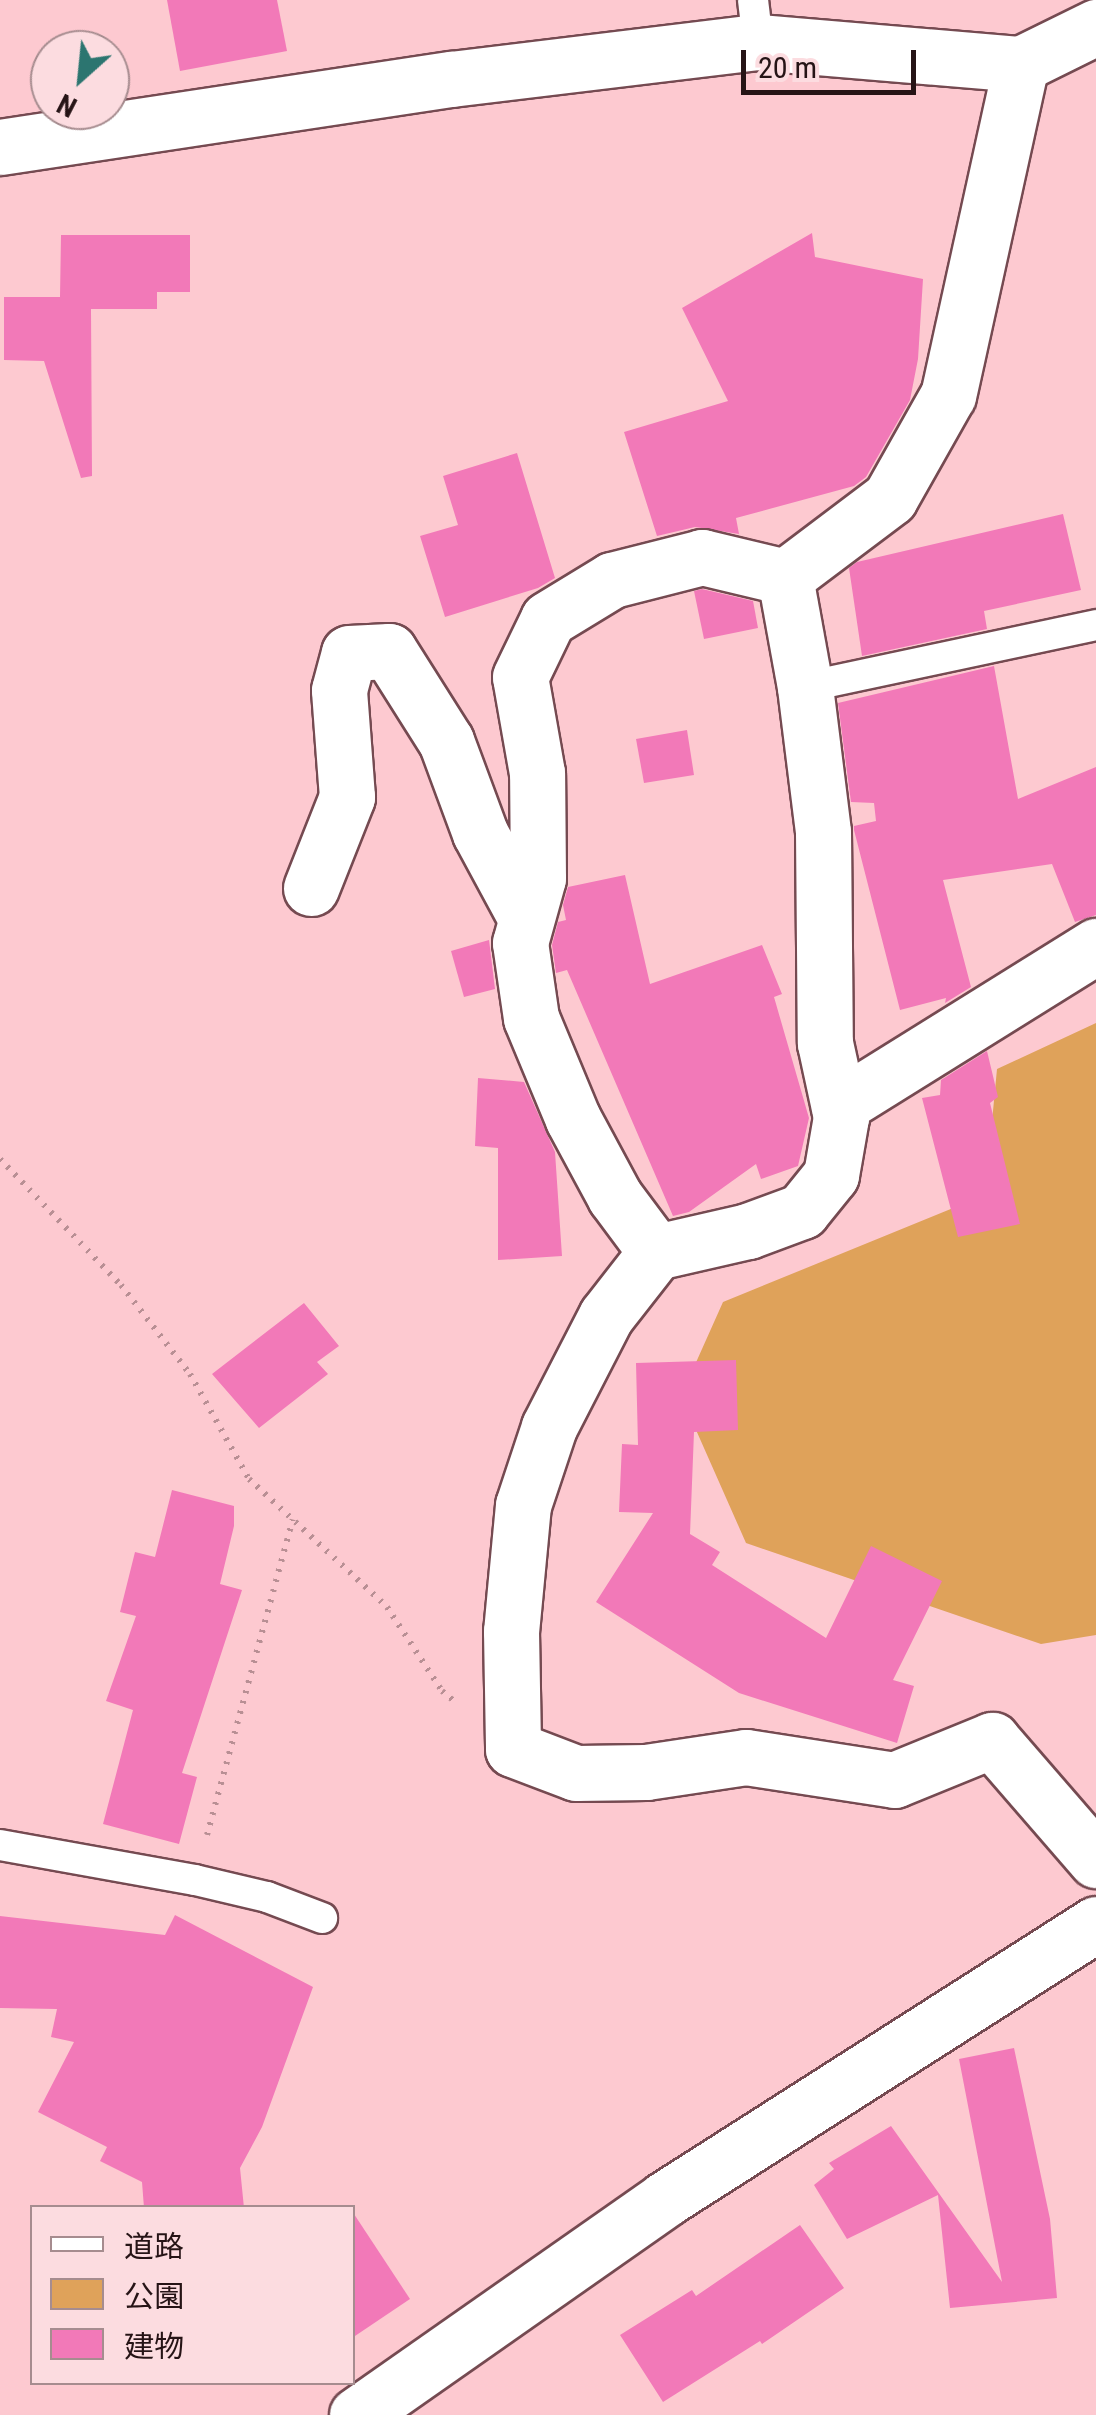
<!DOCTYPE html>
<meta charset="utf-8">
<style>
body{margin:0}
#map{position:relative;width:1096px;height:2415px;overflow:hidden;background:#fdc9d0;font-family:"Roboto Condensed","Noto Sans JP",sans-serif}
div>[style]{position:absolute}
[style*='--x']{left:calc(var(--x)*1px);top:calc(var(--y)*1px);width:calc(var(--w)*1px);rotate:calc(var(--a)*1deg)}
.green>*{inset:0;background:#dfa25a}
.building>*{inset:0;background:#f279b8}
.path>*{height:6px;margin-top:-3px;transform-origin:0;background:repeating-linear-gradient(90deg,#b88f94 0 2.5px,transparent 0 10.5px)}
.roads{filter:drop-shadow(2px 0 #754a51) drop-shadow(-2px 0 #754a51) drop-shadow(0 2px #754a51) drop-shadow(0 -2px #754a51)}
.service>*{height:30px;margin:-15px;padding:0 15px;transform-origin:15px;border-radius:15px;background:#fff}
.minor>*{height:55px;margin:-27.5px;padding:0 27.5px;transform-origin:27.5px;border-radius:27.5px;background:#fff}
.tertiary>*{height:55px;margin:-27.5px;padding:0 27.5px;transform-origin:27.5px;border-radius:27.5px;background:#fff}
span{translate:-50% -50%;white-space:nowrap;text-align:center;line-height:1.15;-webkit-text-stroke:10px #fcdce0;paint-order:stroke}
.legend{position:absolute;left:30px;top:2205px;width:325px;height:180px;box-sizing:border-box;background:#fcdce0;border:2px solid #a68c8f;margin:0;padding:12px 18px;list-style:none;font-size:30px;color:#261416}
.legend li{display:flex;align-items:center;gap:20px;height:50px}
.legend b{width:50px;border:2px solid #a68c8f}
.north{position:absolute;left:30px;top:30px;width:100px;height:100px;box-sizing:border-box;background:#fcdce0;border:2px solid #a68c8f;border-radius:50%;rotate:207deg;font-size:28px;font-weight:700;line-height:40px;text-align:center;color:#261416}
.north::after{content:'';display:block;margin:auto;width:35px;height:45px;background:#2c7570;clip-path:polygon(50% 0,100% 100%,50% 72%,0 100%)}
.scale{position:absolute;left:741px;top:50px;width:175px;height:45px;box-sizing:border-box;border:5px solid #261416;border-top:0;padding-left:12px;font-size:30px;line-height:35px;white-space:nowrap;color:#261416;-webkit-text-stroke:8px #fcdce0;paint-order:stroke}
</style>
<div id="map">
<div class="green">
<div style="clip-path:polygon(1096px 1023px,1096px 1635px,1041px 1644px,746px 1543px,681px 1396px,723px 1302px,985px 1195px,997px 1069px)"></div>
</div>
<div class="building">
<div style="clip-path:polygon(167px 0,277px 0,287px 51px,180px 71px)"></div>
<div style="clip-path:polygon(812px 233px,815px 257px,923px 279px,918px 359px,910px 400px,866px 477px,854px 486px,736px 518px,739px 534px,695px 527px,657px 536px,624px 432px,728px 401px,682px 308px)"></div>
<div style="clip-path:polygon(61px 235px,190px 235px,190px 292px,157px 292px,157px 309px,91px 309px,92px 476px,81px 478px,44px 361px,4px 360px,4px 297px,60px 297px)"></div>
<div style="clip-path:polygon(517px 453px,555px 578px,538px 588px,445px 617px,420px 536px,458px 525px,443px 476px)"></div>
<div style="clip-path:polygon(1063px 514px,1081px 590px,984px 611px,987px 629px,862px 656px,849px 568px,857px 562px)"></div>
<div style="clip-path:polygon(702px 589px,753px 601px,758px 628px,704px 639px,694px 591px)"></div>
<div style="clip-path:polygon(994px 666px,1018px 799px,1096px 767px,1096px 915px,1075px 922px,1052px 864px,943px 880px,971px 987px,945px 1003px,946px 998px,900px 1010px,854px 830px,854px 826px,876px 821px,874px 803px,851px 802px,838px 703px)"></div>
<div style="clip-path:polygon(687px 730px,694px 775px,644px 783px,636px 739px)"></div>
<div style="clip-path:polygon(625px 875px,650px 984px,762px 945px,782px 994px,774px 997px,809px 1118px,798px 1166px,761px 1179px,756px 1164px,689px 1212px,673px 1216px,567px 970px,556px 973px,552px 945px,558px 922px,566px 920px,563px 905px,568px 887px)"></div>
<div style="clip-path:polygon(489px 940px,495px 989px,464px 997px,451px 951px)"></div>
<div style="clip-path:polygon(987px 1051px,998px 1097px,990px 1103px,1020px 1224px,958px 1237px,922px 1098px,940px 1095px,941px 1080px)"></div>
<div style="clip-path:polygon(478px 1078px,524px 1082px,555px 1152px,562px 1256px,498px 1260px,498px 1148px,475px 1146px)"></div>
<div style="clip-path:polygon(304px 1303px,339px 1346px,317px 1362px,328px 1374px,259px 1428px,212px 1374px)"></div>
<div style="clip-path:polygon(736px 1360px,738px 1430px,694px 1432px,690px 1534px,720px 1552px,712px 1565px,826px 1638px,871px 1546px,942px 1581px,893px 1680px,914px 1686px,897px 1743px,739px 1693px,596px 1602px,653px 1513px,619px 1512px,622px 1444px,638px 1445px,636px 1363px)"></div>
<div style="clip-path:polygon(172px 1490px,234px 1506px,234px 1526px,220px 1584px,242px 1590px,182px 1773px,197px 1777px,179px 1844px,103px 1824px,133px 1710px,106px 1701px,136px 1616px,120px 1612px,135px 1552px,155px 1557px)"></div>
<div style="clip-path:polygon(175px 1915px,313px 1987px,262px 2127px,240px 2168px,244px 2208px,144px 2208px,142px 2182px,100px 2161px,107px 2147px,38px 2112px,74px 2042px,51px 2037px,57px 2009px,0 2008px,0 1916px,165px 1935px)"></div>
<div style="clip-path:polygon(1014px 2048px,1050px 2219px,1057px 2298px,950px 2308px,938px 2195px,847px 2239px,814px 2185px,834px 2169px,829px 2163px,891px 2126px,1002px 2282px,959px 2059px)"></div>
<div style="clip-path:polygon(352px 2211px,410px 2299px,352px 2338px)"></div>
<div style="clip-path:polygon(800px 2225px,844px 2288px,762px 2344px,760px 2341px,663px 2402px,620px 2335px,692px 2290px,696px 2296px)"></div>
</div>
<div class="path">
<div style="--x:0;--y:1159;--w:175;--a:46.2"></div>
<div style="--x:121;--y:1285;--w:113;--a:52.2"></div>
<div style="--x:190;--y:1374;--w:120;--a:60.7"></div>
<div style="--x:249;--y:1479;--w:188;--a:42.8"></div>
<div style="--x:387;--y:1607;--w:100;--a:56.8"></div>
<div style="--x:442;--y:1691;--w:16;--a:40"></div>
<div style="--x:207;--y:1835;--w:327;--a:-74.8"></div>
</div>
<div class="roads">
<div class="service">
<div style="--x:753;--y:0;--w:42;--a:83.2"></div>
<div style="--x:805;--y:687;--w:298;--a:-12"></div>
<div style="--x:0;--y:1845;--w:198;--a:10.2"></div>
<div style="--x:195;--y:1880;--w:74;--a:13.3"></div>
<div style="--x:267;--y:1897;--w:59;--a:20.9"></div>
</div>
<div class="minor">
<div style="--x:1021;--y:64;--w:339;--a:102.4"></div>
<div style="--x:948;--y:395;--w:118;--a:119.4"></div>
<div style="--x:890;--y:498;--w:131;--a:143"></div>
<div style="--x:785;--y:577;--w:112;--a:79.7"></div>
<div style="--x:805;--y:687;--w:146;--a:82.9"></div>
<div style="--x:823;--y:832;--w:211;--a:89.5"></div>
<div style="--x:825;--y:1043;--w:76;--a:77.8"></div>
<div style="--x:841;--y:1117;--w:59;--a:99.8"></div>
<div style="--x:831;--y:1175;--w:46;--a:128.9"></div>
<div style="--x:802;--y:1211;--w:58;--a:159.7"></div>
<div style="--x:748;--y:1231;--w:94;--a:167.1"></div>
<div style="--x:656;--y:1252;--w:81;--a:128"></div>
<div style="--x:606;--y:1316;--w:125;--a:117.2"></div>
<div style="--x:549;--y:1427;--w:82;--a:108.4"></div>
<div style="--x:523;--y:1505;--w:127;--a:95.4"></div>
<div style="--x:511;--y:1631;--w:118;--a:89"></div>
<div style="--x:513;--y:1749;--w:67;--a:20.9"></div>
<div style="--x:576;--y:1773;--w:70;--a:-0.8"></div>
<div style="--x:646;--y:1772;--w:101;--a:-8.5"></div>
<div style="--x:746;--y:1757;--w:150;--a:8.8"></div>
<div style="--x:894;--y:1780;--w:106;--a:-22.2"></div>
<div style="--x:992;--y:1740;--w:159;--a:49.1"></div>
<div style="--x:311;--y:888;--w:98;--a:-68.4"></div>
<div style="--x:347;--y:797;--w:107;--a:-94.3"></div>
<div style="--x:339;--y:690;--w:38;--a:-75"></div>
<div style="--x:349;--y:653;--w:40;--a:-2.9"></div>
<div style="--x:389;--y:651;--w:107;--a:57.7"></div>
<div style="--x:446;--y:741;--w:98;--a:69.7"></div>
<div style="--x:480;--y:833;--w:97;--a:61.6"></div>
<div style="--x:839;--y:1106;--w:303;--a:-31.9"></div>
<div style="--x:656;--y:1252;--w:69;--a:-126.7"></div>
<div style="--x:615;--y:1197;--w:89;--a:-118.3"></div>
<div style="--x:573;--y:1119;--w:109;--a:-112.6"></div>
<div style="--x:531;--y:1018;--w:76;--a:-98.3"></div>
<div style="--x:520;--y:943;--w:67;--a:-74.5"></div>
<div style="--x:538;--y:878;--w:105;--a:-90.5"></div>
<div style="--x:537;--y:773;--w:97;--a:-100"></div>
<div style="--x:520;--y:677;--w:64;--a:-64.2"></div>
<div style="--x:548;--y:619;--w:75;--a:-31.4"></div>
<div style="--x:612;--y:580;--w:93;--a:-14.3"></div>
<div style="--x:702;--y:557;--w:85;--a:13.5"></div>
<div style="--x:357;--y:2415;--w:376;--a:-35"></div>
<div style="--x:665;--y:2199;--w:511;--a:-32.54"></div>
</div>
<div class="tertiary">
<div style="--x:0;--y:147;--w:456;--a:-8.6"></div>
<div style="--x:451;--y:79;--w:309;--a:-6.9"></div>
<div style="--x:758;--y:42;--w:264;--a:4.8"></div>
<div style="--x:1021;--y:64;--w:84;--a:-26.3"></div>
</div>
</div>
<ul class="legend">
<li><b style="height:12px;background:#fff"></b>道路</li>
<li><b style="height:28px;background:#dfa25a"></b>公園</li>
<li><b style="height:28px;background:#f279b8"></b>建物</li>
</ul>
<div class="north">N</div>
<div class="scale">20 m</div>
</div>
